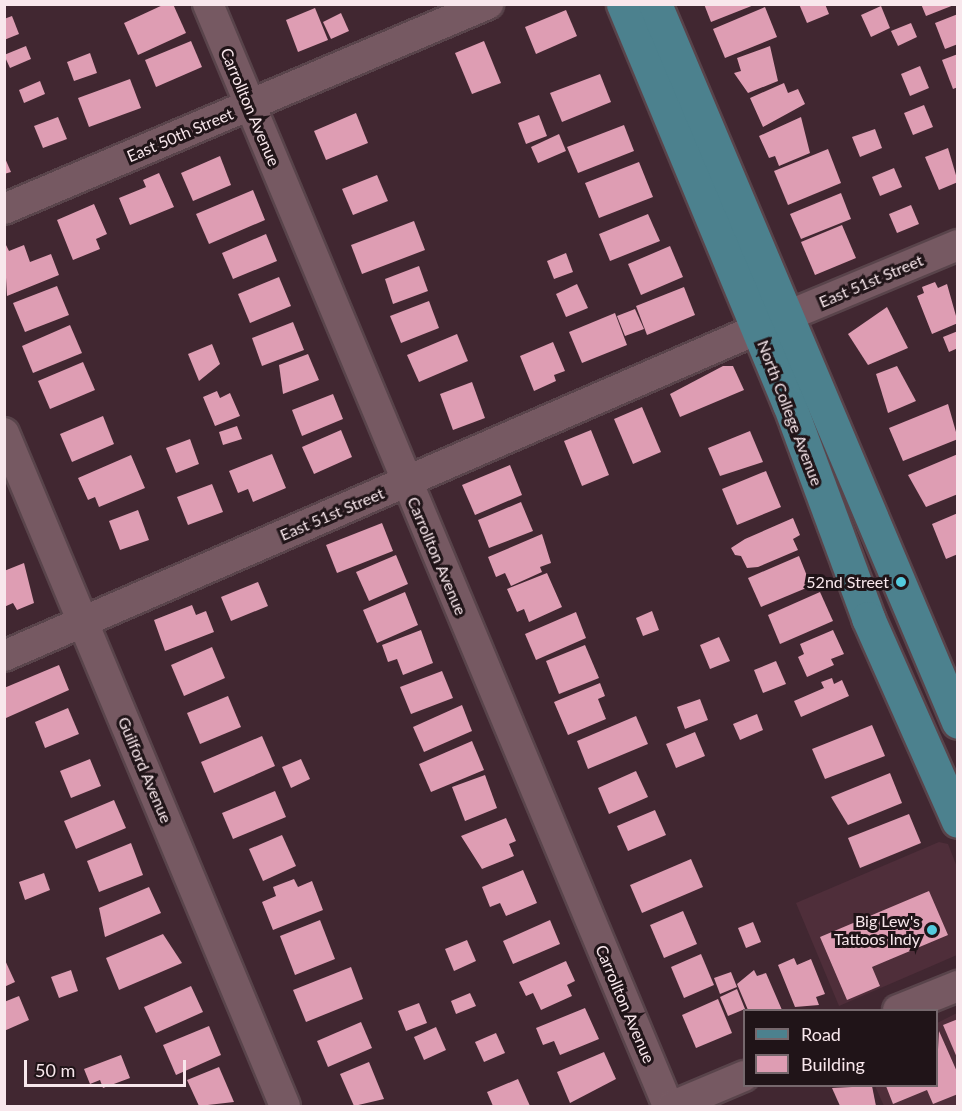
<!DOCTYPE html>
<style>
body{margin:0}
#map{position:relative;width:962px;height:1111px;overflow:hidden;background:#412731;font-family:Lato,sans-serif}
div>[style]{position:absolute}
[style*='--x']{left:calc(var(--x)*1px);top:calc(var(--y)*1px);width:calc(var(--w)*1px);rotate:calc(var(--a)*1deg)}
.built>*{inset:0;background:#4f2e3a}
.building>*{inset:0;background:#de9db3}
.roads{filter:drop-shadow(2px 0 #59444b) drop-shadow(-2px 0 #59444b) drop-shadow(0 2px #59444b) drop-shadow(0 -2px #59444b)}
.minor>*{height:30px;margin:-15px;padding:0 15px;transform-origin:15px;border-radius:15px;background:#765962}
.major>*{height:33px;margin:-16.5px;padding:0 16.5px;transform-origin:16.5px;border-radius:16.5px;background:#4c818e}
.dots>*{width:16px;height:16px;translate:-50% -50%;box-sizing:border-box;border:3px solid #201418;border-radius:50%}
span{translate:-50% -50%;white-space:nowrap;text-align:center;line-height:1.15;-webkit-text-stroke:6px #201418;paint-order:stroke}
.street-label{font-size:16px;color:#f8e7ec}
.poi-label{font-size:16px;color:#f8e7ec}
.right{translate:-100% -50%;text-align:right}
.frame{position:absolute;inset:0;border:6px solid #f8e7ec;pointer-events:none}
.legend{position:absolute;left:743px;top:1009px;width:195px;height:78px;box-sizing:border-box;background:#201418;border:2px solid #76686d;margin:0;padding:8px 10px;list-style:none;font-size:18px;color:#f8e7ec}
.legend li{display:flex;align-items:center;gap:12px;height:30px}
.legend b{width:30px;border:2px solid #76686d}
.scale{position:absolute;left:24px;top:1060px;width:162px;height:27px;box-sizing:border-box;border:3px solid #f8e7ec;border-top:0;padding-left:8px;font-size:18px;line-height:21px;white-space:nowrap;color:#f8e7ec;-webkit-text-stroke:4px #201418;paint-order:stroke}
</style>
<div id="map">
<div class="built">
<div style="clip-path:polygon(939px 842px,948px 844px,957px 867px,957px 955px,839px 1006px,796px 903px)"></div>
<div style="clip-path:polygon(957px 1013px,957px 1106px,884px 1106px,875px 1086px,936px 1086px,937px 1023px)"></div>
</div>
<div class="building">
<div style="clip-path:polygon(165px 4px,173px 4px,186px 33px,138px 55px,124px 23px)"></div>
<div style="clip-path:polygon(704px 4px,754px 4px,754px 5px,711px 22px)"></div>
<div style="clip-path:polygon(799px 4px,825px 4px,829px 14px,807px 23px)"></div>
<div style="clip-path:polygon(921px 4px,954px 4px,954px 5px,926px 16px)"></div>
<div style="clip-path:polygon(881px 6px,890px 28px,871px 37px,861px 15px)"></div>
<div style="clip-path:polygon(765px 7px,777px 37px,725px 58px,713px 29px)"></div>
<div style="clip-path:polygon(315px 8px,328px 40px,298px 52px,286px 20px)"></div>
<div style="clip-path:polygon(566px 10px,577px 36px,536px 54px,525px 27px)"></div>
<div style="clip-path:polygon(341px 13px,349px 31px,331px 39px,323px 22px)"></div>
<div style="clip-path:polygon(958px 14px,958px 44px,945px 49px,935px 23px)"></div>
<div style="clip-path:polygon(12px 16px,19px 34px,4px 40px,4px 19px)"></div>
<div style="clip-path:polygon(911px 23px,917px 37px,898px 46px,891px 31px)"></div>
<div style="clip-path:polygon(191px 41px,202px 67px,156px 87px,145px 60px)"></div>
<div style="clip-path:polygon(484px 41px,501px 83px,472px 94px,455px 53px)"></div>
<div style="clip-path:polygon(26px 46px,31px 59px,10px 68px,4px 55px)"></div>
<div style="clip-path:polygon(770px 46px,778px 81px,748px 93px,734px 73px,741px 71px,737px 58px)"></div>
<div style="clip-path:polygon(90px 53px,97px 73px,74px 81px,67px 62px)"></div>
<div style="clip-path:polygon(958px 54px,958px 87px,953px 89px,942px 60px)"></div>
<div style="clip-path:polygon(920px 66px,929px 88px,910px 96px,901px 74px)"></div>
<div style="clip-path:polygon(600px 74px,611px 102px,562px 122px,550px 93px)"></div>
<div style="clip-path:polygon(130px 79px,141px 108px,89px 127px,78px 98px)"></div>
<div style="clip-path:polygon(40px 81px,45px 94px,24px 103px,19px 90px)"></div>
<div style="clip-path:polygon(784px 83px,788px 93px,798px 89px,805px 104px,763px 127px,750px 98px)"></div>
<div style="clip-path:polygon(924px 105px,933px 127px,913px 135px,904px 113px)"></div>
<div style="clip-path:polygon(356px 113px,368px 143px,326px 160px,314px 131px)"></div>
<div style="clip-path:polygon(539px 115px,547px 136px,526px 144px,518px 123px)"></div>
<div style="clip-path:polygon(58px 117px,67px 139px,43px 148px,34px 126px)"></div>
<div style="clip-path:polygon(801px 117px,810px 153px,779px 166px,775px 156px,769px 158px,759px 136px)"></div>
<div style="clip-path:polygon(624px 125px,634px 151px,578px 173px,567px 147px)"></div>
<div style="clip-path:polygon(875px 129px,882px 148px,860px 157px,852px 137px)"></div>
<div style="clip-path:polygon(559px 134px,566px 151px,538px 163px,531px 147px)"></div>
<div style="clip-path:polygon(948px 148px,958px 182px,939px 190px,925px 157px)"></div>
<div style="clip-path:polygon(828px 149px,841px 183px,788px 205px,774px 171px)"></div>
<div style="clip-path:polygon(4px 156px,11px 172px,4px 174px)"></div>
<div style="clip-path:polygon(220px 156px,231px 185px,193px 201px,181px 173px)"></div>
<div style="clip-path:polygon(639px 162px,653px 197px,599px 218px,585px 183px)"></div>
<div style="clip-path:polygon(894px 168px,902px 187px,880px 196px,872px 177px)"></div>
<div style="clip-path:polygon(159px 173px,174px 207px,130px 225px,119px 198px,146px 187px,143px 180px)"></div>
<div style="clip-path:polygon(377px 175px,388px 201px,353px 215px,342px 189px)"></div>
<div style="clip-path:polygon(253px 190px,265px 220px,209px 244px,196px 214px)"></div>
<div style="clip-path:polygon(841px 193px,851px 219px,801px 239px,790px 214px)"></div>
<div style="clip-path:polygon(94px 204px,107px 234px,96px 239px,100px 249px,73px 260px,57px 220px)"></div>
<div style="clip-path:polygon(911px 205px,919px 224px,897px 233px,889px 214px)"></div>
<div style="clip-path:polygon(648px 214px,660px 241px,610px 261px,599px 234px)"></div>
<div style="clip-path:polygon(414px 221px,425px 250px,362px 274px,351px 245px)"></div>
<div style="clip-path:polygon(842px 225px,856px 258px,815px 275px,801px 242px)"></div>
<div style="clip-path:polygon(266px 234px,277px 261px,233px 279px,222px 253px)"></div>
<div style="clip-path:polygon(4px 241px,9px 251px,24px 245px,30px 262px,51px 254px,59px 275px,7px 296px)"></div>
<div style="clip-path:polygon(670px 246px,683px 277px,641px 295px,628px 264px)"></div>
<div style="clip-path:polygon(566px 253px,573px 272px,554px 279px,547px 261px)"></div>
<div style="clip-path:polygon(419px 266px,428px 291px,393px 304px,385px 279px)"></div>
<div style="clip-path:polygon(279px 277px,291px 306px,250px 323px,238px 294px)"></div>
<div style="clip-path:polygon(935px 282px,938px 288px,947px 284px,958px 323px,932px 334px,917px 296px,924px 293px,922px 287px)"></div>
<div style="clip-path:polygon(577px 284px,588px 308px,566px 317px,556px 294px)"></div>
<div style="clip-path:polygon(57px 286px,69px 315px,25px 332px,13px 303px)"></div>
<div style="clip-path:polygon(684px 287px,695px 315px,647px 335px,636px 306px)"></div>
<div style="clip-path:polygon(429px 301px,439px 328px,401px 343px,390px 316px)"></div>
<div style="clip-path:polygon(887px 307px,908px 348px,868px 365px,848px 334px)"></div>
<div style="clip-path:polygon(635px 309px,644px 329px,625px 336px,617px 316px)"></div>
<div style="clip-path:polygon(615px 313px,627px 345px,582px 363px,569px 332px)"></div>
<div style="clip-path:polygon(293px 322px,304px 350px,262px 366px,252px 338px)"></div>
<div style="clip-path:polygon(70px 325px,82px 353px,33px 373px,22px 346px)"></div>
<div style="clip-path:polygon(958px 331px,958px 348px,949px 352px,943px 337px)"></div>
<div style="clip-path:polygon(457px 334px,468px 361px,419px 382px,407px 355px)"></div>
<div style="clip-path:polygon(553px 342px,565px 371px,554px 375px,556px 381px,534px 391px,520px 356px)"></div>
<div style="clip-path:polygon(212px 344px,220px 364px,199px 381px,188px 354px)"></div>
<div style="clip-path:polygon(308px 354px,319px 380px,283px 394px,279px 365px)"></div>
<div style="clip-path:polygon(83px 362px,95px 390px,50px 409px,38px 381px)"></div>
<div style="clip-path:polygon(723px 366px,733px 366px,744px 390px,680px 417px,670px 394px)"></div>
<div style="clip-path:polygon(897px 366px,916px 401px,888px 413px,876px 374px)"></div>
<div style="clip-path:polygon(472px 382px,485px 418px,453px 430px,440px 394px)"></div>
<div style="clip-path:polygon(217px 391px,220px 398px,230px 393px,240px 416px,215px 426px,203px 397px)"></div>
<div style="clip-path:polygon(333px 394px,343px 419px,302px 436px,292px 410px)"></div>
<div style="clip-path:polygon(948px 404px,958px 439px,903px 461px,889px 428px)"></div>
<div style="clip-path:polygon(642px 407px,661px 452px,633px 464px,614px 419px)"></div>
<div style="clip-path:polygon(103px 416px,114px 444px,72px 462px,60px 434px)"></div>
<div style="clip-path:polygon(237px 426px,242px 439px,223px 445px,219px 432px)"></div>
<div style="clip-path:polygon(341px 430px,352px 457px,314px 474px,302px 447px)"></div>
<div style="clip-path:polygon(591px 430px,609px 475px,582px 486px,564px 441px)"></div>
<div style="clip-path:polygon(750px 431px,763px 462px,720px 476px,708px 448px)"></div>
<div style="clip-path:polygon(190px 439px,199px 464px,176px 473px,166px 448px)"></div>
<div style="clip-path:polygon(272px 454px,286px 488px,253px 502px,248px 489px,238px 493px,229px 471px)"></div>
<div style="clip-path:polygon(958px 454px,958px 494px,926px 507px,908px 475px)"></div>
<div style="clip-path:polygon(131px 455px,145px 488px,99px 507px,95px 497px,88px 500px,78px 478px)"></div>
<div style="clip-path:polygon(510px 465px,522px 495px,475px 515px,462px 485px)"></div>
<div style="clip-path:polygon(766px 471px,781px 507px,737px 525px,722px 489px)"></div>
<div style="clip-path:polygon(212px 484px,223px 512px,188px 525px,177px 497px)"></div>
<div style="clip-path:polygon(521px 502px,533px 531px,489px 548px,478px 520px)"></div>
<div style="clip-path:polygon(138px 510px,149px 540px,120px 550px,109px 521px)"></div>
<div style="clip-path:polygon(958px 513px,958px 554px,946px 559px,932px 524px)"></div>
<div style="clip-path:polygon(793px 518px,800px 535px,793px 539px,798px 550px,758px 567px,747px 568px,741px 556px,735px 555px,731px 548px,745px 539px)"></div>
<div style="clip-path:polygon(382px 523px,393px 551px,337px 573px,326px 545px)"></div>
<div style="clip-path:polygon(542px 534px,551px 563px,540px 567px,542px 572px,511px 586px,505px 573px,496px 577px,488px 557px)"></div>
<div style="clip-path:polygon(396px 555px,408px 584px,369px 601px,356px 572px)"></div>
<div style="clip-path:polygon(799px 556px,811px 586px,761px 607px,748px 578px)"></div>
<div style="clip-path:polygon(24px 563px,34px 603px,17px 610px,13px 603px,4px 607px,4px 571px)"></div>
<div style="clip-path:polygon(547px 573px,562px 607px,529px 622px,524px 609px,517px 612px,507px 589px)"></div>
<div style="clip-path:polygon(258px 582px,268px 606px,231px 621px,221px 597px)"></div>
<div style="clip-path:polygon(405px 592px,418px 625px,377px 643px,363px 610px)"></div>
<div style="clip-path:polygon(820px 592px,833px 621px,780px 644px,768px 615px)"></div>
<div style="clip-path:polygon(192px 605px,196px 615px,206px 611px,214px 632px,165px 651px,154px 620px)"></div>
<div style="clip-path:polygon(652px 611px,659px 630px,643px 636px,636px 618px)"></div>
<div style="clip-path:polygon(576px 612px,586px 638px,536px 660px,525px 634px)"></div>
<div style="clip-path:polygon(421px 630px,433px 663px,403px 675px,397px 659px,388px 662px,382px 645px)"></div>
<div style="clip-path:polygon(833px 630px,844px 654px,831px 659px,834px 665px,807px 677px,798px 657px,804px 654px,800px 644px)"></div>
<div style="clip-path:polygon(719px 637px,730px 661px,710px 669px,700px 645px)"></div>
<div style="clip-path:polygon(585px 645px,599px 678px,559px 694px,546px 661px)"></div>
<div style="clip-path:polygon(212px 647px,225px 678px,184px 696px,171px 665px)"></div>
<div style="clip-path:polygon(776px 661px,786px 684px,763px 693px,754px 670px)"></div>
<div style="clip-path:polygon(59px 665px,69px 690px,6px 718px,4px 688px)"></div>
<div style="clip-path:polygon(442px 671px,453px 698px,411px 714px,400px 687px)"></div>
<div style="clip-path:polygon(832px 678px,834px 684px,842px 680px,849px 696px,801px 717px,794px 701px,824px 688px,821px 682px)"></div>
<div style="clip-path:polygon(600px 683px,605px 696px,598px 699px,606px 719px,568px 735px,554px 702px)"></div>
<div style="clip-path:polygon(228px 696px,241px 727px,200px 744px,187px 713px)"></div>
<div style="clip-path:polygon(700px 699px,708px 720px,685px 729px,677px 707px)"></div>
<div style="clip-path:polygon(462px 705px,472px 731px,424px 752px,413px 727px)"></div>
<div style="clip-path:polygon(68px 708px,79px 734px,45px 748px,35px 722px)"></div>
<div style="clip-path:polygon(757px 714px,763px 730px,740px 740px,733px 724px)"></div>
<div style="clip-path:polygon(636px 716px,648px 744px,588px 769px,577px 741px)"></div>
<div style="clip-path:polygon(872px 725px,885px 756px,825px 779px,812px 749px)"></div>
<div style="clip-path:polygon(695px 732px,705px 756px,676px 768px,666px 744px)"></div>
<div style="clip-path:polygon(262px 736px,275px 766px,214px 793px,201px 762px)"></div>
<div style="clip-path:polygon(472px 741px,484px 770px,431px 792px,419px 764px)"></div>
<div style="clip-path:polygon(90px 759px,101px 786px,71px 798px,60px 771px)"></div>
<div style="clip-path:polygon(301px 759px,310px 779px,291px 788px,282px 767px)"></div>
<div style="clip-path:polygon(636px 771px,648px 797px,609px 814px,598px 788px)"></div>
<div style="clip-path:polygon(890px 773px,902px 803px,848px 825px,831px 797px)"></div>
<div style="clip-path:polygon(485px 775px,497px 808px,465px 821px,452px 787px)"></div>
<div style="clip-path:polygon(275px 791px,286px 817px,233px 839px,222px 813px)"></div>
<div style="clip-path:polygon(114px 800px,126px 828px,76px 849px,64px 821px)"></div>
<div style="clip-path:polygon(655px 810px,666px 835px,628px 851px,617px 826px)"></div>
<div style="clip-path:polygon(909px 814px,921px 843px,860px 868px,848px 838px)"></div>
<div style="clip-path:polygon(506px 818px,516px 841px,509px 844px,514px 856px,482px 869px,461px 836px)"></div>
<div style="clip-path:polygon(282px 835px,296px 866px,263px 881px,249px 849px)"></div>
<div style="clip-path:polygon(131px 843px,143px 875px,99px 892px,87px 861px)"></div>
<div style="clip-path:polygon(691px 859px,703px 887px,642px 913px,630px 885px)"></div>
<div style="clip-path:polygon(523px 870px,537px 903px,506px 916px,500px 903px,490px 907px,482px 887px)"></div>
<div style="clip-path:polygon(44px 873px,50px 890px,25px 900px,19px 882px)"></div>
<div style="clip-path:polygon(294px 879px,298px 887px,312px 881px,323px 910px,273px 930px,262px 902px,276px 896px,273px 887px)"></div>
<div style="clip-path:polygon(149px 887px,161px 913px,105px 937px,99px 908px)"></div>
<div style="clip-path:polygon(929px 891px,948px 935px,872px 967px,880px 986px,847px 1000px,820px 937px)"></div>
<div style="clip-path:polygon(683px 911px,697px 944px,664px 958px,650px 925px)"></div>
<div style="clip-path:polygon(320px 920px,335px 959px,295px 975px,280px 936px)"></div>
<div style="clip-path:polygon(550px 920px,560px 944px,513px 964px,503px 941px)"></div>
<div style="clip-path:polygon(753px 922px,761px 942px,746px 948px,738px 928px)"></div>
<div style="clip-path:polygon(163px 934px,182px 963px,119px 990px,106px 958px)"></div>
<div style="clip-path:polygon(467px 940px,476px 961px,454px 971px,445px 949px)"></div>
<div style="clip-path:polygon(701px 954px,714px 985px,684px 998px,671px 967px)"></div>
<div style="clip-path:polygon(4px 958px,15px 982px,4px 987px)"></div>
<div style="clip-path:polygon(794px 958px,797px 965px,811px 959px,825px 994px,816px 997px,819px 1005px,795px 1007px,778px 965px)"></div>
<div style="clip-path:polygon(566px 961px,575px 981px,567px 985px,572px 996px,541px 1010px,533px 993px,526px 996px,519px 982px)"></div>
<div style="clip-path:polygon(351px 967px,363px 999px,306px 1022px,293px 990px)"></div>
<div style="clip-path:polygon(71px 970px,78px 991px,59px 998px,51px 977px)"></div>
<div style="clip-path:polygon(754px 970px,757px 976px,766px 973px,782px 1010px,748px 1010px,737px 984px)"></div>
<div style="clip-path:polygon(731px 972px,737px 987px,720px 994px,714px 978px)"></div>
<div style="clip-path:polygon(191px 986px,203px 1012px,156px 1033px,144px 1007px)"></div>
<div style="clip-path:polygon(737px 989px,745px 1009px,728px 1016px,720px 997px)"></div>
<div style="clip-path:polygon(470px 993px,476px 1006px,456px 1014px,451px 1001px)"></div>
<div style="clip-path:polygon(19px 996px,29px 1020px,4px 1031px,4px 1002px)"></div>
<div style="clip-path:polygon(718px 999px,732px 1033px,696px 1048px,682px 1015px)"></div>
<div style="clip-path:polygon(419px 1003px,427px 1023px,406px 1031px,398px 1011px)"></div>
<div style="clip-path:polygon(585px 1008px,599px 1039px,560px 1055px,554px 1041px,543px 1045px,536px 1028px)"></div>
<div style="clip-path:polygon(958px 1019px,958px 1060px,943px 1025px)"></div>
<div style="clip-path:polygon(361px 1022px,372px 1048px,328px 1067px,317px 1041px)"></div>
<div style="clip-path:polygon(209px 1026px,221px 1055px,176px 1075px,163px 1045px)"></div>
<div style="clip-path:polygon(436px 1027px,446px 1050px,424px 1060px,414px 1037px)"></div>
<div style="clip-path:polygon(939px 1031px,958px 1074px,958px 1094px,933px 1104px,927px 1090px,893px 1104px,886px 1086px,936px 1086px)"></div>
<div style="clip-path:polygon(496px 1033px,505px 1053px,484px 1062px,475px 1042px)"></div>
<div style="clip-path:polygon(604px 1052px,616px 1079px,570px 1103px,557px 1072px)"></div>
<div style="clip-path:polygon(121px 1055px,130px 1078px,103px 1088px,100px 1080px,90px 1084px,84px 1069px)"></div>
<div style="clip-path:polygon(369px 1062px,384px 1099px,354px 1106px,340px 1074px)"></div>
<div style="clip-path:polygon(219px 1067px,234px 1102px,199px 1106px,187px 1080px)"></div>
<div style="clip-path:polygon(518px 1079px,530px 1106px,493px 1106px,487px 1092px)"></div>
<div style="clip-path:polygon(872px 1086px,876px 1106px,840px 1106px,832px 1088px)"></div>
</div>
<div class="roads">
<div class="minor">
<div style="--x:208;--y:4;--w:1194;--a:67.34"></div>
<div style="--x:4;--y:209;--w:526;--a:-22.96"></div>
<div style="--x:785;--y:317;--w:187;--a:-22.6"></div>
<div style="--x:4;--y:433;--w:729;--a:67.34"></div>
<div style="--x:4;--y:656;--w:822;--a:-23.45"></div>
<div style="--x:898;--y:1010;--w:65;--a:-21.8"></div>
<div style="--x:673;--y:1106;--w:77;--a:-22.9"></div>
</div>
<div class="major">
<div style="--x:623;--y:4;--w:433;--a:67.5"></div>
<div style="--x:789;--y:404;--w:228;--a:69.7"></div>
<div style="--x:868;--y:618;--w:222;--a:66.1"></div>
<div style="--x:655;--y:4;--w:779;--a:67.12"></div>
</div>
</div>
<div class="dots">
<div style="left:901px;top:582px;background:#54cadd"></div>
<div style="left:932px;top:930px;background:#54cadd"></div>
</div>
<div class="street-label">
<span style="left:250px;top:107px;rotate:67deg">Carrollton Avenue</span>
<span style="left:180px;top:135px;rotate:-23deg">East 50th Street</span>
<span style="left:871px;top:281px;rotate:-23deg">East 51st Street</span>
<span style="left:790px;top:413px;rotate:69deg">North College Avenue</span>
<span style="left:332px;top:514px;rotate:-23deg">East 51st Street</span>
<span style="left:437px;top:556px;rotate:67deg">Carrollton Avenue</span>
<span style="left:145px;top:770px;rotate:67deg">Guilford Avenue</span>
<span style="left:625px;top:1004px;rotate:67deg">Carrollton Avenue</span>
</div>
<div class="poi-label">
<span class="right" style="left:889px;top:582px">52nd Street</span>
<span class="right" style="left:920px;top:930px">Big Lew's<br>Tattoos Indy</span>
</div>
<div class="frame"></div>
<ul class="legend">
<li><b style="height:8px;background:#4c818e"></b>Road</li>
<li><b style="height:16px;background:#de9db3"></b>Building</li>
</ul>
<div class="scale">50 m</div>
</div>
